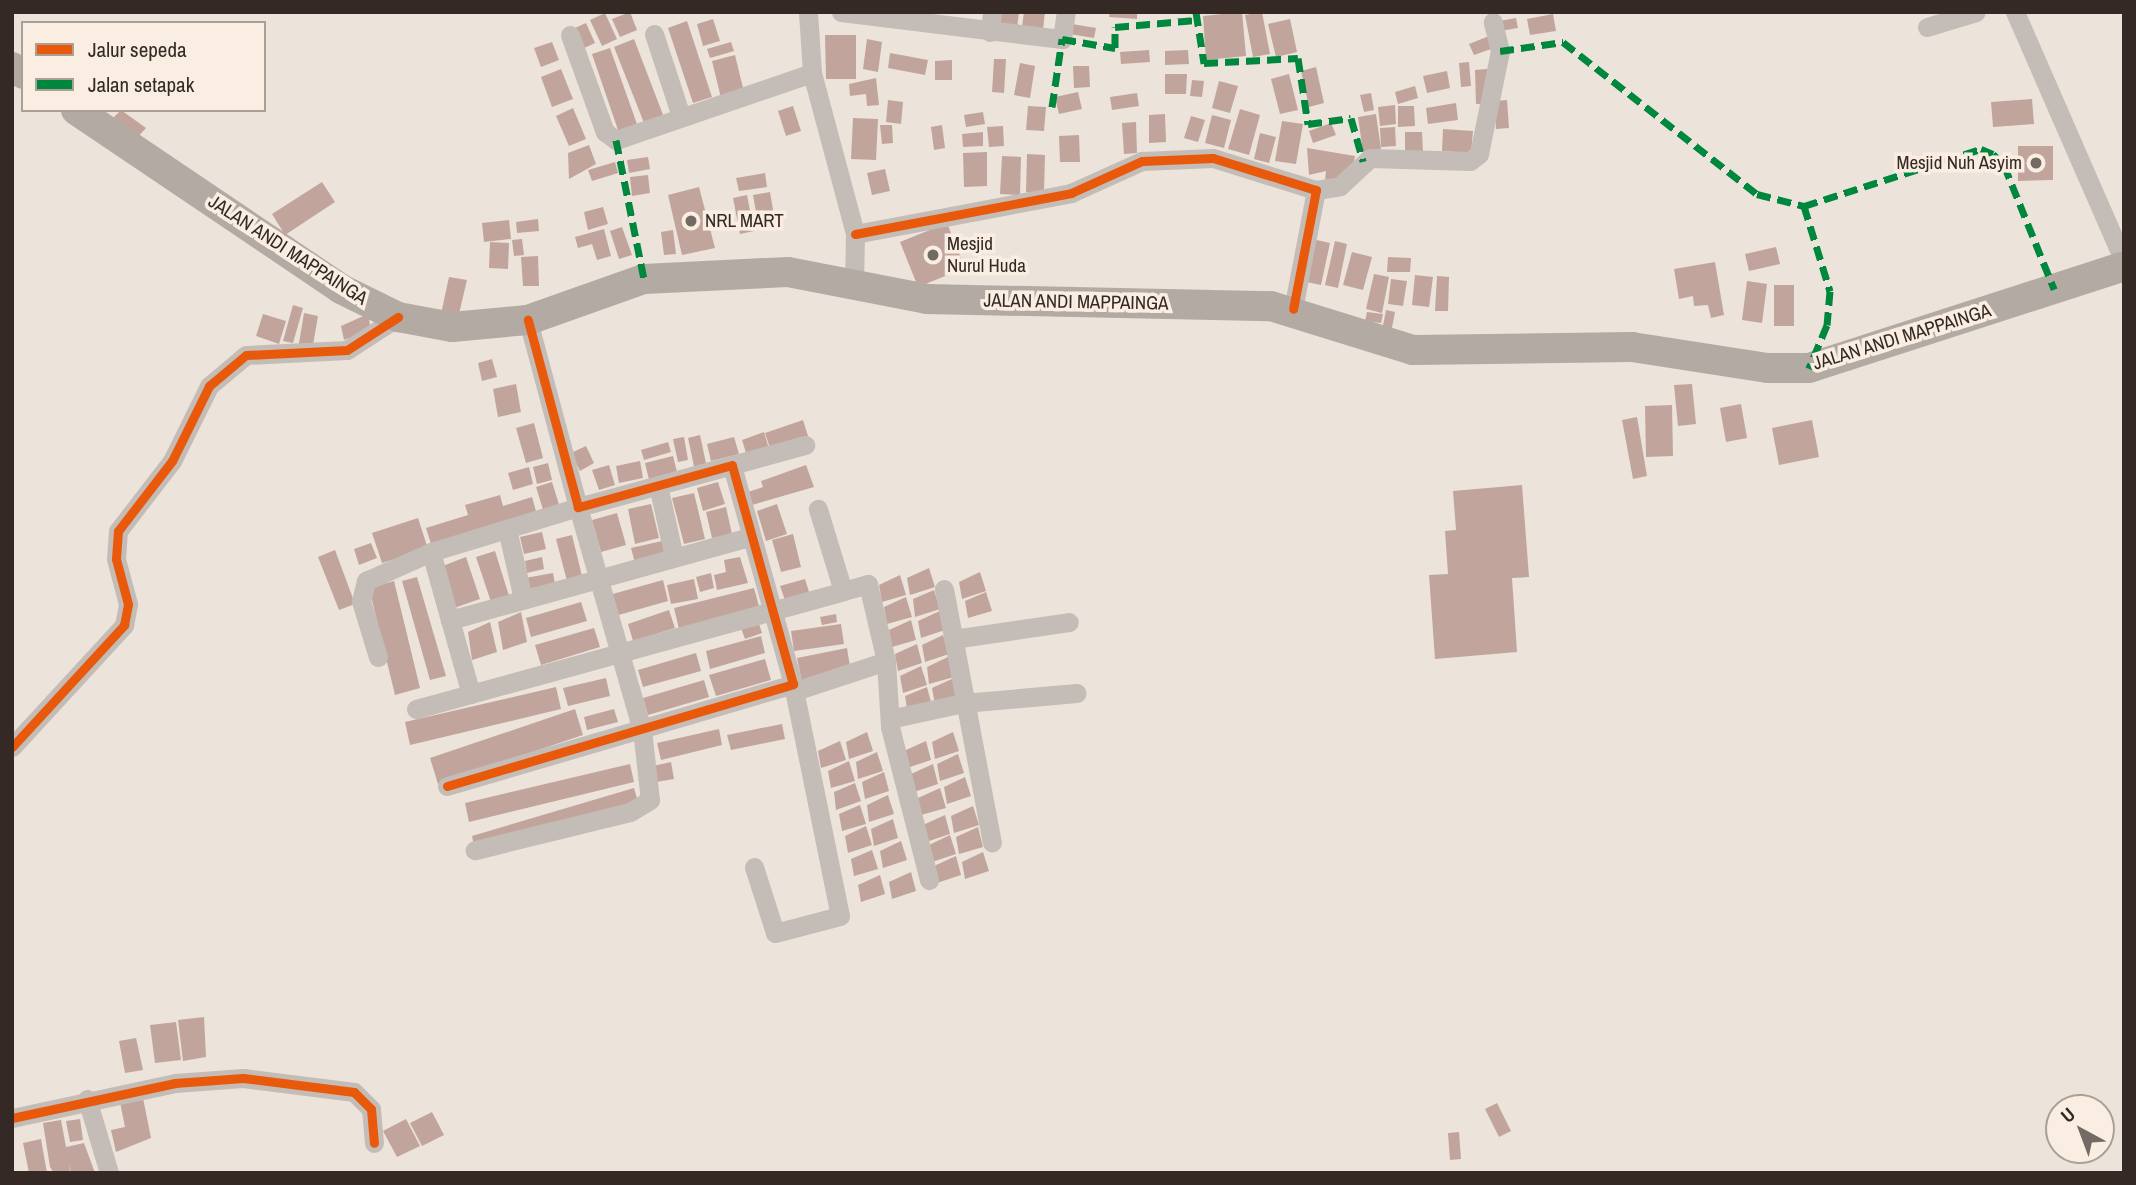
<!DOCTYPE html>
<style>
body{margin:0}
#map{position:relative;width:2136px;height:1185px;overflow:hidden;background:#ece3db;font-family:"Archivo Narrow",sans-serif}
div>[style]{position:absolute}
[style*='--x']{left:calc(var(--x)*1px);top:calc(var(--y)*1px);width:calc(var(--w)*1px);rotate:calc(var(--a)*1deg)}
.building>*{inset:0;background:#c1a59c}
.street>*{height:19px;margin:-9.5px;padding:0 9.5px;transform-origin:9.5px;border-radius:9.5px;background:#c4bcb6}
.primary>*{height:30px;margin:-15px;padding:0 15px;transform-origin:15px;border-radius:15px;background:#b3aaa4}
.quiet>*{height:7px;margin-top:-3.5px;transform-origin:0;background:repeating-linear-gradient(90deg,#00873e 0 14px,transparent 0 21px)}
.cycleway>*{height:9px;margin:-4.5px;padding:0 4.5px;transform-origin:4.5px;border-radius:4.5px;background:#e8590c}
.dots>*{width:19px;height:19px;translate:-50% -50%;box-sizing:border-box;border:4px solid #faeee2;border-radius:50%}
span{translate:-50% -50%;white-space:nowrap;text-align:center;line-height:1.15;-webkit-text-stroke:7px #faeee2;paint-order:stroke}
.poi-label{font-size:19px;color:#342924}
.right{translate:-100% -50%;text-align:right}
.left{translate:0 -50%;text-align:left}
.street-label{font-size:19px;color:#342924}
.frame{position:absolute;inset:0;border:14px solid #342924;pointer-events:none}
.legend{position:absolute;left:21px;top:21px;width:245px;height:91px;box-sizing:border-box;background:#faeee2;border:2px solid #ab9f96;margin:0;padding:9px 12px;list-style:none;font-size:21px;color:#342924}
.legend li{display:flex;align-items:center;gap:14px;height:35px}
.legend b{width:35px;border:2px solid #ab9f96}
.north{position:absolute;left:2045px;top:1094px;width:70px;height:70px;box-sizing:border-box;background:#faeee2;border:2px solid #ab9f96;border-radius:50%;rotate:319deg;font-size:19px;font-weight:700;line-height:28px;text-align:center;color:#342924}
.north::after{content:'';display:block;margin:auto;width:24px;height:32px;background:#746a64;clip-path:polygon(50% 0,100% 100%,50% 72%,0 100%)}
</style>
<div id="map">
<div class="building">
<div style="clip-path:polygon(630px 12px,637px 30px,620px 37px,612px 19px)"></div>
<div style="clip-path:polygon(998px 12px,1019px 12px,1017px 28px,996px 26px)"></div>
<div style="clip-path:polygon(1024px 12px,1045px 12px,1043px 30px,1022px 27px)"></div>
<div style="clip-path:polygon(1110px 12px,1137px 12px,1137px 19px,1109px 17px)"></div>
<div style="clip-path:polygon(1242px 12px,1246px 56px,1206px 60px,1203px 16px)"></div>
<div style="clip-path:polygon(1262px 12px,1270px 54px,1253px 57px,1245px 15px)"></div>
<div style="clip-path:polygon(605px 13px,617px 39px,602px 46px,590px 20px)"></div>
<div style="clip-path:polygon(1553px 14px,1556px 31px,1530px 35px,1527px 19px)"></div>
<div style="clip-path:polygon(1516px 18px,1518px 28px,1500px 31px,1499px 21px)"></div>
<div style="clip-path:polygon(713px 19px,720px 41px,703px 46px,697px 24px)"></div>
<div style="clip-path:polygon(1290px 19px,1297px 52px,1276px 57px,1268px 24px)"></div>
<div style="clip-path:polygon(687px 21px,712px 97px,693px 103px,668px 28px)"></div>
<div style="clip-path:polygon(586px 23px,595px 43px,582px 49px,573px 29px)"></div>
<div style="clip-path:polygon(1072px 24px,1096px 28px,1094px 38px,1070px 34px)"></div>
<div style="clip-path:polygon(825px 35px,856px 35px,856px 79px,826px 79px)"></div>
<div style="clip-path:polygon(1489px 36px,1494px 48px,1474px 55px,1469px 44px)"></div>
<div style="clip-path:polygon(634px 39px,665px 120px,646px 128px,614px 47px)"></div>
<div style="clip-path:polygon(867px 39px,882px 42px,878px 72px,863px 69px)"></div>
<div style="clip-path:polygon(552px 42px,559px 60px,541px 67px,534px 48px)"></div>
<div style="clip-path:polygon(731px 42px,734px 51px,710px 58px,707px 49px)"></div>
<div style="clip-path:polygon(610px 48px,638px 127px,619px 133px,592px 54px)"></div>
<div style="clip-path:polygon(1149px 50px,1150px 62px,1121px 64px,1120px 52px)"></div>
<div style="clip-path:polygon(1188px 50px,1189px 64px,1165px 65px,1165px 51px)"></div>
<div style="clip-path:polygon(890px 53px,928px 60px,925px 75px,888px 68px)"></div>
<div style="clip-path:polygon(735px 55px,744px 92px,721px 98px,712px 61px)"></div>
<div style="clip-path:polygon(994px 59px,1006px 59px,1004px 93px,992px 92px)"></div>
<div style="clip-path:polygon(952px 60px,952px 80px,935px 80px,935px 61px)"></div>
<div style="clip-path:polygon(1469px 62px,1471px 86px,1461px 87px,1459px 63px)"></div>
<div style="clip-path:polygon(1020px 63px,1035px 66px,1030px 98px,1014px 95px)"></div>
<div style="clip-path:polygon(1073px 66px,1089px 66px,1090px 87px,1074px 88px)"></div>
<div style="clip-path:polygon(1316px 67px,1324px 103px,1309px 107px,1301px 71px)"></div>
<div style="clip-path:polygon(561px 69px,573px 99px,552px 107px,541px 77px)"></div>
<div style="clip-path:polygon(1487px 69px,1489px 104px,1476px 104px,1475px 70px)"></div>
<div style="clip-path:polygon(1447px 71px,1450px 88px,1427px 93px,1423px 76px)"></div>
<div style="clip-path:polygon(1165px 74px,1187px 74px,1186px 94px,1165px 94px)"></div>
<div style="clip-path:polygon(1289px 74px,1298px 110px,1280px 114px,1271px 79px)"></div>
<div style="clip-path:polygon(876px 78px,879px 105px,867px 106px,866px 94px,850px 96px,849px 84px)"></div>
<div style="clip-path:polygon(1192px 80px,1204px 81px,1202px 97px,1190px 96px)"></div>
<div style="clip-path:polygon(1219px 81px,1238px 86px,1230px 113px,1212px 108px)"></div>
<div style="clip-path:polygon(1415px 86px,1418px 98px,1398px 104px,1395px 92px)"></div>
<div style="clip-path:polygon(1078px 92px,1082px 109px,1059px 114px,1055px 97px)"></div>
<div style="clip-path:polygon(1137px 93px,1139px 106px,1112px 110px,1110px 97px)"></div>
<div style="clip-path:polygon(1371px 93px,1374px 110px,1364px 112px,1360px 95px)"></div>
<div style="clip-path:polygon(2032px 99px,2034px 124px,1993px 127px,1991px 102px)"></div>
<div style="clip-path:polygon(888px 100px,903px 102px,901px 124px,886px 122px)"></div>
<div style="clip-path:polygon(1507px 100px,1509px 128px,1496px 129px,1495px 101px)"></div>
<div style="clip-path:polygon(1456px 103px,1458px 120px,1428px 124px,1426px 108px)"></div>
<div style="clip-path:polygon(1395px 105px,1396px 124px,1380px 126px,1378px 107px)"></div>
<div style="clip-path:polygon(793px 106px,801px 131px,786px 136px,778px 111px)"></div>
<div style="clip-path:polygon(1028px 106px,1046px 107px,1044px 131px,1026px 130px)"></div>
<div style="clip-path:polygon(1398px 106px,1414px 106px,1415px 126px,1398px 127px)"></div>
<div style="clip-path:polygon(573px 108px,586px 139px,569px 146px,556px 116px)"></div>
<div style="clip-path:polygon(1240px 109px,1260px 115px,1249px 155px,1228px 149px)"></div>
<div style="clip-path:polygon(121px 110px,146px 128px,135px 140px,113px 118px)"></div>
<div style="clip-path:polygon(983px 112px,985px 124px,966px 127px,964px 115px)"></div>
<div style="clip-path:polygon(1165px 114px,1166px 142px,1149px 143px,1149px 115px)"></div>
<div style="clip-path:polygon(1376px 114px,1381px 149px,1363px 152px,1358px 117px)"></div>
<div style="clip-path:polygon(1212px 115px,1231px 120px,1224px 148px,1205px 143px)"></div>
<div style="clip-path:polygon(1191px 116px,1205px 120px,1198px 142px,1184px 138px)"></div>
<div style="clip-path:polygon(853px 118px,878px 119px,876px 160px,851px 159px)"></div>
<div style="clip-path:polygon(1282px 121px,1303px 124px,1296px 164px,1275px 161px)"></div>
<div style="clip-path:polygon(1136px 122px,1137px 153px,1124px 154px,1122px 123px)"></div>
<div style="clip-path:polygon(1331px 123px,1336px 135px,1313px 143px,1309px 131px)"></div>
<div style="clip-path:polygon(880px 125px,892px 125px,893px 143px,882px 144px)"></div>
<div style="clip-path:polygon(942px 125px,945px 148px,934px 150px,931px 127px)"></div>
<div style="clip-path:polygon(1003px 126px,1004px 146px,989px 147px,987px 127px)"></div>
<div style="clip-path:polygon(1395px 127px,1396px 146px,1381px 147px,1380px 128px)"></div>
<div style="clip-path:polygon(1443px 129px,1473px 131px,1471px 153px,1442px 151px)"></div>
<div style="clip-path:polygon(983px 132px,983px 146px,963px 147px,962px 134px)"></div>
<div style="clip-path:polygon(1405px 132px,1422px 132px,1423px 152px,1405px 153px)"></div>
<div style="clip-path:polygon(1260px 133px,1276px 137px,1269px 163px,1254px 159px)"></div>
<div style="clip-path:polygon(1079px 135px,1080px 162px,1060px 162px,1059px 136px)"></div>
<div style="clip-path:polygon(589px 145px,596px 164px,569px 179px,568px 153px)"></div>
<div style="clip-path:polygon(2018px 146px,2053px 146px,2053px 180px,2018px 181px)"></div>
<div style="clip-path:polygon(1307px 148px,1355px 156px,1351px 175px,1341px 181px,1325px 181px,1326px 171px,1309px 175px)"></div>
<div style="clip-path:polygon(987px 152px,987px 186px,964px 187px,963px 153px)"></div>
<div style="clip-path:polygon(1027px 154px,1045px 155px,1044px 192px,1026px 192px)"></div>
<div style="clip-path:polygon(1002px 156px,1021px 157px,1020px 195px,1000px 194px)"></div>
<div style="clip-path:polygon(648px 157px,650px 169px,629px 173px,627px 160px)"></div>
<div style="clip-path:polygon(615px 162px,618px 173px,592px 181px,588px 170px)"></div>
<div style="clip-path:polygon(885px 169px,890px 191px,872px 195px,867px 173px)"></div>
<div style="clip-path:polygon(765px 173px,767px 187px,739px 191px,736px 178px)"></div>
<div style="clip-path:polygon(648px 175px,650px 193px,632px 196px,630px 177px)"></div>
<div style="clip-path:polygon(322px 182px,335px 202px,285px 235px,272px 214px)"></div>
<div style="clip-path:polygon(699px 187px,715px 248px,682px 255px,668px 195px)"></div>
<div style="clip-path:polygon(770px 192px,776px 227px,759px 229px,753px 195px)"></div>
<div style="clip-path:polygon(747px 195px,754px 231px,740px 234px,733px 198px)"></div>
<div style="clip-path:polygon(603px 207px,608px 224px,588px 230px,584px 212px)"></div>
<div style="clip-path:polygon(538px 219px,539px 231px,517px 233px,516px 222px)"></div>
<div style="clip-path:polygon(509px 220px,511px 239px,484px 242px,482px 223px)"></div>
<div style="clip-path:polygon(947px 223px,965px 268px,918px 287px,900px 242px)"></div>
<div style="clip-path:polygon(622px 227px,632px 255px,619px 259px,610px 231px)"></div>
<div style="clip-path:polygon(604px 229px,611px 256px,597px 260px,592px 244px,578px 248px,575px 237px)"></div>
<div style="clip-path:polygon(673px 230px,676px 254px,664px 255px,661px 232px)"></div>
<div style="clip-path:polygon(522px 239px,524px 255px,514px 256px,512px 240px)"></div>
<div style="clip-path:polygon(1312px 239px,1330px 243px,1321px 285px,1302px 281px)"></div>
<div style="clip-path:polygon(1335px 241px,1347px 244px,1338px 288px,1325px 285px)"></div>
<div style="clip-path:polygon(490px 242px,509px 243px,508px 269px,489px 268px)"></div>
<div style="clip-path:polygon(1776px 247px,1780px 264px,1749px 271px,1745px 254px)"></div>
<div style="clip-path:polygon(1352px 252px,1372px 257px,1363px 290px,1343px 285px)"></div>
<div style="clip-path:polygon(538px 256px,539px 286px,523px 286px,521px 257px)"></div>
<div style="clip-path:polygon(1388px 257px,1411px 258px,1410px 272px,1387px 272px)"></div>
<div style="clip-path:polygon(1715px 262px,1724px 315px,1711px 318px,1708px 305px,1694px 306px,1693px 296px,1679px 299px,1674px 269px)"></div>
<div style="clip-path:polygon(1374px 274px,1389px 277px,1382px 313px,1366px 309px)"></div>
<div style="clip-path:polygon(1415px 275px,1433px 277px,1429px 307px,1412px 305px)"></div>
<div style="clip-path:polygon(1437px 276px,1449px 277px,1448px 311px,1435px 311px)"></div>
<div style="clip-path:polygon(449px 277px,467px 280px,458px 318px,441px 314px)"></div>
<div style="clip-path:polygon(1391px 279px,1407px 281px,1403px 306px,1388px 304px)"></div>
<div style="clip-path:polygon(1747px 281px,1767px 284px,1762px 323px,1742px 320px)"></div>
<div style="clip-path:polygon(1774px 285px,1794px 285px,1794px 326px,1774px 326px)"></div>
<div style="clip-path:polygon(293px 305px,303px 308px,293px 343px,283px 341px)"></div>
<div style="clip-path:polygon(1386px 310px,1395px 312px,1391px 333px,1382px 331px)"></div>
<div style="clip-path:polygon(1367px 312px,1383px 314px,1381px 323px,1365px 321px)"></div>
<div style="clip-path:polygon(304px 313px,318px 316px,312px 351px,298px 349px)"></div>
<div style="clip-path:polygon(263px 314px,286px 321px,279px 344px,256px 336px)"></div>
<div style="clip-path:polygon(368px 314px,371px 330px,344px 340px,341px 326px)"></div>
<div style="clip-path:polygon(492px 359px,497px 377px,482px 381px,478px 363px)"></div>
<div style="clip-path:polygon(516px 384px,521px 412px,498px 417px,493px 389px)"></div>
<div style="clip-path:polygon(1692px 384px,1696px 424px,1678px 426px,1674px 385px)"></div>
<div style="clip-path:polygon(1741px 404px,1747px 438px,1726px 442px,1720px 408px)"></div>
<div style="clip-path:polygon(1672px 405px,1673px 456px,1646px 457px,1645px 406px)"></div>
<div style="clip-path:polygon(1637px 417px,1647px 476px,1633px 479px,1622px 420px)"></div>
<div style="clip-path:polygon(803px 420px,808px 436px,770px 448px,765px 433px)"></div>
<div style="clip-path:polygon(1812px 420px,1819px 457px,1779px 465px,1772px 428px)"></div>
<div style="clip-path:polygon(534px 423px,543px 458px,526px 463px,516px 428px)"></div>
<div style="clip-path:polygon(764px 432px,769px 449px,747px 456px,742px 440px)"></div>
<div style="clip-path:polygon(700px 435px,707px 468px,695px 471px,688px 438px)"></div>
<div style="clip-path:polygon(684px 437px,688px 460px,678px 462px,673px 439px)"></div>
<div style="clip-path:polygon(734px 437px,739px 454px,711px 461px,707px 444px)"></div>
<div style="clip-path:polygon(668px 442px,671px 452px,644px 460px,641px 450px)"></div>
<div style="clip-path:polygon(586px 446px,594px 463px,580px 471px,571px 453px)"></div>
<div style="clip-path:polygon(673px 456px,678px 476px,650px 484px,645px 463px)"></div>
<div style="clip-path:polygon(640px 461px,643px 478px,619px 483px,616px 466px)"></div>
<div style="clip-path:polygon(548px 463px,552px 480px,537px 484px,533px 467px)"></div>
<div style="clip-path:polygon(609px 465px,615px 485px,599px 490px,592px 470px)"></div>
<div style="clip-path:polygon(806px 465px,814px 487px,752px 505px,748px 492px,763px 487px,761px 481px)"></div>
<div style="clip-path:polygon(529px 467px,533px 484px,513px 490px,508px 473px)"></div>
<div style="clip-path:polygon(552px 482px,561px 511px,545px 516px,536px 487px)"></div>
<div style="clip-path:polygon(718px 482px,725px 504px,703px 511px,697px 488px)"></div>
<div style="clip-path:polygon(1522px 485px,1529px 577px,1512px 578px,1517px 652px,1435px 659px,1429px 575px,1448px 574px,1445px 531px,1456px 530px,1453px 491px)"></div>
<div style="clip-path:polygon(694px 493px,705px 539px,684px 544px,672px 498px)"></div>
<div style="clip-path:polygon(500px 495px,503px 506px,532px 497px,537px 515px,432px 547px,426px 528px,468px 515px,465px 505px)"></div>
<div style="clip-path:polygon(651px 504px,659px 538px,635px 544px,628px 509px)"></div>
<div style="clip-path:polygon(777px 504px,787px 534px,766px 541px,757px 511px)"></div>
<div style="clip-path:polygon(726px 507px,732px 534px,712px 538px,706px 512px)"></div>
<div style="clip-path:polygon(617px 513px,626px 545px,601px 552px,592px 520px)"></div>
<div style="clip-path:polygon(418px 518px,428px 549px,382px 563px,372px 533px)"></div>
<div style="clip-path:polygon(542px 532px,546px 549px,524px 554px,520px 537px)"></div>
<div style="clip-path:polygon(793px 534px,801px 567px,781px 572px,772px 540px)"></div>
<div style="clip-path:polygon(572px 535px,582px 576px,567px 581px,556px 539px)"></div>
<div style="clip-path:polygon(662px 541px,665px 556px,635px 563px,631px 548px)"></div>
<div style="clip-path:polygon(371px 543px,377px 558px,359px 565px,354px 549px)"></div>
<div style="clip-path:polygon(335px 550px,355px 604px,339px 610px,318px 557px)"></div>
<div style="clip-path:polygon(495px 551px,510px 599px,492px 605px,476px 557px)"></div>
<div style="clip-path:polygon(466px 557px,480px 599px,454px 608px,440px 567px)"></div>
<div style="clip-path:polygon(542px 557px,544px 569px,527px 573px,525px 561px)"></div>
<div style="clip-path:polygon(740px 557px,748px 583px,717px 590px,714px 575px,726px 572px,724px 560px)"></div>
<div style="clip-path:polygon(929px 568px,935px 587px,910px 595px,907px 578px)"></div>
<div style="clip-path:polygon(980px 572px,986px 591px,962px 599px,959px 582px)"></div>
<div style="clip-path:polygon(553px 573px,555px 584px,527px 589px,525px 578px)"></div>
<div style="clip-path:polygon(711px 573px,714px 588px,700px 592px,696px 577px)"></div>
<div style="clip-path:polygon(900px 575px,906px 595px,882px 602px,879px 585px)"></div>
<div style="clip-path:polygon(417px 577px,446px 676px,430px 680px,402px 581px)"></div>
<div style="clip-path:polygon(694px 579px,698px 599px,671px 604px,667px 585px)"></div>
<div style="clip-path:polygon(805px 579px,810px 595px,786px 603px,780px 586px)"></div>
<div style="clip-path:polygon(663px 580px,668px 601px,615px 616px,609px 595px)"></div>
<div style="clip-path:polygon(394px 581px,420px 688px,395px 695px,369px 588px)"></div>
<div style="clip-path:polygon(754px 588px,760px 610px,679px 629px,674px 608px)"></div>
<div style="clip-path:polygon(934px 590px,940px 609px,915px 617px,913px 599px)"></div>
<div style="clip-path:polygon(986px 592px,992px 611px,968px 618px,965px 601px)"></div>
<div style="clip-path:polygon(906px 597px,912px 617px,887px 624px,884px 607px)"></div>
<div style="clip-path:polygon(581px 602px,587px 621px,531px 637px,526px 618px)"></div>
<div style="clip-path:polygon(669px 610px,675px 628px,633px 641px,628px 624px)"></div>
<div style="clip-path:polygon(940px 611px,945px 630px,921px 638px,918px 621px)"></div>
<div style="clip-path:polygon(521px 612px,527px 642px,503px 650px,498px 622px)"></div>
<div style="clip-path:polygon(836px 614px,837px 622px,822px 625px,820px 617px)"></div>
<div style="clip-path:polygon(911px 620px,916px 640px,892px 647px,889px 630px)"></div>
<div style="clip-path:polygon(758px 621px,762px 633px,745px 639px,741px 628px)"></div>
<div style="clip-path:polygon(490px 622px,497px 652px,472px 660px,468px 632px)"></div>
<div style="clip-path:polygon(841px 624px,844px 644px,794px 651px,791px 631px)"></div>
<div style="clip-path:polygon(594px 628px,600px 647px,541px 665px,535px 645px)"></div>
<div style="clip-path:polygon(943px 635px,949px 654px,925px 662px,922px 645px)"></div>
<div style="clip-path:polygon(761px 636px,765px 653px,710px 669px,706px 651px)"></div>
<div style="clip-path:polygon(917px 644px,922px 663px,898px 671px,895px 654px)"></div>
<div style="clip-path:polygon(847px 648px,851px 673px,802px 682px,797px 658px)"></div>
<div style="clip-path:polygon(696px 653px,701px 671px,643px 687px,638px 670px)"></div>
<div style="clip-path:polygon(948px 657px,954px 677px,929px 684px,927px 667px)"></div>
<div style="clip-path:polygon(765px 659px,771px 680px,716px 696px,709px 675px)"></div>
<div style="clip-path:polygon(921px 666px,927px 685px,903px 693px,900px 676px)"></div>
<div style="clip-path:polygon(606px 678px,610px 696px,568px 706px,563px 688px)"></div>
<div style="clip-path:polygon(954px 678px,960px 697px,935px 705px,932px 688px)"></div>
<div style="clip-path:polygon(704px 680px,709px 697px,648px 715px,643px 698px)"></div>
<div style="clip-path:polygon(556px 687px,561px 709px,410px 745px,405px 722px)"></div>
<div style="clip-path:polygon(927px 687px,932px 706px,908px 714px,905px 696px)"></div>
<div style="clip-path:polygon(575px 709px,583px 735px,438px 784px,430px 758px)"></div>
<div style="clip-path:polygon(614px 709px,618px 722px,587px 730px,584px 717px)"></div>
<div style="clip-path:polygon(782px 724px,785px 739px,731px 750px,727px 735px)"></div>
<div style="clip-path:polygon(719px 729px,722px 745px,661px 760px,657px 743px)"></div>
<div style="clip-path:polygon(867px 732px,873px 751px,849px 759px,846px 742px)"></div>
<div style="clip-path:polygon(953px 732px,959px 751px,935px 759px,932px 742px)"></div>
<div style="clip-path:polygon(840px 741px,846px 760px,821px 768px,818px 751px)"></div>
<div style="clip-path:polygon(926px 741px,931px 760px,907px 768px,904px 751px)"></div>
<div style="clip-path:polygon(877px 752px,883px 771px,858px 779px,856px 762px)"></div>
<div style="clip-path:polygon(958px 754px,964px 773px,940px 781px,937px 764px)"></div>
<div style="clip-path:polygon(849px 761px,855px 781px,831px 788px,828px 771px)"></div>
<div style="clip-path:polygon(671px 762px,674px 779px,656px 782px,653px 766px)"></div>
<div style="clip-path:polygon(630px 764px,634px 782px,469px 822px,465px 803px)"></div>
<div style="clip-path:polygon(933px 764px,938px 784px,914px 792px,911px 774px)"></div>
<div style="clip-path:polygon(884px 772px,889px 791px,865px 799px,862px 782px)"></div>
<div style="clip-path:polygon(965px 777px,971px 796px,947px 804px,944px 787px)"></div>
<div style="clip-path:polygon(855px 783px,861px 801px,836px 810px,834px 792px)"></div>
<div style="clip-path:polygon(634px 788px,638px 802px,475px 850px,472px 836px)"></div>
<div style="clip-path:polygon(940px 788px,946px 808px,921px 815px,918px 798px)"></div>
<div style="clip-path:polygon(888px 795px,894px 814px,869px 822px,867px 805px)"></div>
<div style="clip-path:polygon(860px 805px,866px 824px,842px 831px,839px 814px)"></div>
<div style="clip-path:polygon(973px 806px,979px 825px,954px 833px,951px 816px)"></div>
<div style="clip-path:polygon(945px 815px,950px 834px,926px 842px,923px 825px)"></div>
<div style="clip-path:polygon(893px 819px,898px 838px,874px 846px,871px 829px)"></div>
<div style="clip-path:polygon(866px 826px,872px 845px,848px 853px,845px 836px)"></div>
<div style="clip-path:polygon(978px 827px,983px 847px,959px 854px,956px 837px)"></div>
<div style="clip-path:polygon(950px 835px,956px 854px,932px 862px,929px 845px)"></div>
<div style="clip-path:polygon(901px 841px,907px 860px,883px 868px,880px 851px)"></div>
<div style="clip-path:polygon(872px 850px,878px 869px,854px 876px,851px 859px)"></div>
<div style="clip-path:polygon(983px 852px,989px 871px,965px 879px,962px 862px)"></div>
<div style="clip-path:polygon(956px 856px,961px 875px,937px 883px,934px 866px)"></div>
<div style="clip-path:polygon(911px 872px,916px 891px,892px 899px,889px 882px)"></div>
<div style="clip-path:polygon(880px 875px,885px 894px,861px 902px,858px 885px)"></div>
<div style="clip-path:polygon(204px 1017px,206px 1057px,183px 1061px,178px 1020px)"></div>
<div style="clip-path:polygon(176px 1022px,181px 1060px,155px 1063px,150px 1025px)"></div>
<div style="clip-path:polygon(136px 1038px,143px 1070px,125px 1073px,119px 1041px)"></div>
<div style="clip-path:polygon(143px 1098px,151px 1138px,116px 1152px,111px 1130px,125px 1127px,120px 1102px)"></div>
<div style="clip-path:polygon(1497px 1103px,1511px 1131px,1499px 1137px,1485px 1109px)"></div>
<div style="clip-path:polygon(432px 1112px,444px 1135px,422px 1146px,410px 1123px)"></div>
<div style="clip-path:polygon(80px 1119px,83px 1140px,70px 1142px,66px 1121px)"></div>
<div style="clip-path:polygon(406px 1119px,420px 1146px,397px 1157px,383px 1131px)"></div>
<div style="clip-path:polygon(61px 1120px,66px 1147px,84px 1143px,95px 1173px,71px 1173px,69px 1165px,70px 1173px,54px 1173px,50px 1167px,43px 1123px)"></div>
<div style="clip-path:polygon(1459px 1132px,1461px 1159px,1450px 1160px,1448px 1133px)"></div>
<div style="clip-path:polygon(41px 1139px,47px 1173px,29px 1173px,23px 1143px)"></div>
</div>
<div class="street">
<div style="--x:808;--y:12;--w:61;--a:86.2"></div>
<div style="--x:812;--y:73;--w:167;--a:75"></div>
<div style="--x:855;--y:234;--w:52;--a:91.1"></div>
<div style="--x:841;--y:12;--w:223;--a:7"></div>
<div style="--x:1062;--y:39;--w:27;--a:-82"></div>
<div style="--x:2015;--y:12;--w:272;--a:66.4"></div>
<div style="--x:1927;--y:27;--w:51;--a:-17"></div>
<div style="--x:990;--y:32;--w:20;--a:-84"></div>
<div style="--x:654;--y:34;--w:86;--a:71.8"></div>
<div style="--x:570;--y:35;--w:103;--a:70.2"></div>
<div style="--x:605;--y:132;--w:14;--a:36"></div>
<div style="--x:616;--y:140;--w:207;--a:-18.9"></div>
<div style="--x:1316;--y:190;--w:24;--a:-9"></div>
<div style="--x:1340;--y:186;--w:41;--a:-43"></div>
<div style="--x:1370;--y:158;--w:100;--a:1.7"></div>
<div style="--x:1470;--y:161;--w:11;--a:-38"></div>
<div style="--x:1479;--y:154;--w:105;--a:-78.5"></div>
<div style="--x:1500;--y:51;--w:30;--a:-104"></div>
<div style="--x:855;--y:234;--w:220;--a:-10.7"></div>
<div style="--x:1071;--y:193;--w:78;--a:-24.3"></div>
<div style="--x:1142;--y:161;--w:71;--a:-2.4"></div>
<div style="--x:1213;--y:158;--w:108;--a:17.3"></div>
<div style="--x:1316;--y:190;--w:121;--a:100.9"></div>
<div style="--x:732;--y:465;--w:76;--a:-15.3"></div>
<div style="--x:658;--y:485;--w:74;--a:77.5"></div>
<div style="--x:507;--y:529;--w:72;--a:77.1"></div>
<div style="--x:431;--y:552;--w:71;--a:74.4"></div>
<div style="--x:450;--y:620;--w:311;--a:-15.5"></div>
<div style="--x:944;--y:589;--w:258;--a:79.3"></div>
<div style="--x:450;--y:620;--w:77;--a:74.2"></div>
<div style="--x:953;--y:639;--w:117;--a:-8.3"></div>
<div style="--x:378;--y:657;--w:59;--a:-106.9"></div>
<div style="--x:361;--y:601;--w:21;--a:-76"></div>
<div style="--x:366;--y:581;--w:71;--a:-24"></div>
<div style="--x:431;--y:552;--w:154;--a:-17"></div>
<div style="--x:578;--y:507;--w:232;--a:74"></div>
<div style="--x:642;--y:730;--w:70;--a:83.5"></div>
<div style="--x:650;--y:800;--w:23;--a:149"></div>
<div style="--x:630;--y:812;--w:160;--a:166.2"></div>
<div style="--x:886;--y:661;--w:66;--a:86.5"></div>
<div style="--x:890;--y:727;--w:158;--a:75.7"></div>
<div style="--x:795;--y:691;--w:96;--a:-18.2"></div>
<div style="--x:886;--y:661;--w:79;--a:-103.2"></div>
<div style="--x:868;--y:584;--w:26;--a:164"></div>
<div style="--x:416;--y:709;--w:443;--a:-15.4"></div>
<div style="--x:843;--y:591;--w:86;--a:-107"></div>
<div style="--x:894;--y:718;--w:71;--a:-12.3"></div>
<div style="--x:963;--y:703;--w:114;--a:-5"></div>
<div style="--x:12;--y:747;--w:166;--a:-47.4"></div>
<div style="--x:124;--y:625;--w:21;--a:-79"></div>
<div style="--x:128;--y:604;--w:47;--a:-104.9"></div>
<div style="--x:116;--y:559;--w:28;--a:-86"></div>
<div style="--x:118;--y:531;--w:88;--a:-52.4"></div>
<div style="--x:172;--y:461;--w:84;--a:-63.7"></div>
<div style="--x:209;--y:386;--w:48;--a:-40"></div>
<div style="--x:246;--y:355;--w:101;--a:-2.8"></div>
<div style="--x:347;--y:350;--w:61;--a:-32.9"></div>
<div style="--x:447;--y:786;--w:361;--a:-16.4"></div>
<div style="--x:793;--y:684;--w:227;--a:-105.6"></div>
<div style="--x:732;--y:465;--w:160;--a:164.7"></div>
<div style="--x:578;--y:507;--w:194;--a:-105"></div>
<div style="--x:754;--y:867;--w:69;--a:72.3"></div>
<div style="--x:775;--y:933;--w:67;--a:-14.7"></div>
<div style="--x:840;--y:916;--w:237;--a:-101.5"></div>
<div style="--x:87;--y:1099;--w:77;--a:73.4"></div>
<div style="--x:12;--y:1118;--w:167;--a:-12.1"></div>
<div style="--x:175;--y:1083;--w:68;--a:-4.2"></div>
<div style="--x:243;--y:1078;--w:112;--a:7.2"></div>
<div style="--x:354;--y:1092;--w:24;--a:45"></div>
<div style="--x:371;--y:1109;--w:34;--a:85"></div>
</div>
<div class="primary">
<div style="--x:12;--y:67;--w:13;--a:32"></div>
<div style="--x:76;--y:110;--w:320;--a:34"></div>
<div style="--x:341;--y:289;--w:64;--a:26.2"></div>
<div style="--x:398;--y:317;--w:55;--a:10.5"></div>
<div style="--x:452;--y:327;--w:76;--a:-5.3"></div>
<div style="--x:528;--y:320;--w:123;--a:-19.5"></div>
<div style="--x:644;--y:279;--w:144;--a:-2.8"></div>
<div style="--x:788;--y:272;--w:142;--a:11"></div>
<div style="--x:927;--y:299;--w:344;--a:1.2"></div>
<div style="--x:1271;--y:306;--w:149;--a:17.2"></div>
<div style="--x:1413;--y:350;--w:219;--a:-0.8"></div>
<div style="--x:1632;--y:347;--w:137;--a:8.8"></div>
<div style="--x:1767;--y:368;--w:42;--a:0"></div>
<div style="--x:1809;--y:368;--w:331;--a:-17.9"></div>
</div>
<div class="quiet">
<div style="--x:1196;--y:12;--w:52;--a:81.1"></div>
<div style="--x:1204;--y:63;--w:94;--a:-3"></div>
<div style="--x:1298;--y:58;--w:67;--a:81.4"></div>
<div style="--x:1308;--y:124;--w:43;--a:-7.9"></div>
<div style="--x:1351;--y:118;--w:45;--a:74.4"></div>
<div style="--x:1500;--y:51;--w:64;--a:-8.1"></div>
<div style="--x:1563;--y:42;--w:246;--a:38.1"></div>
<div style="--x:1757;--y:194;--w:49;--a:14.3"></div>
<div style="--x:1804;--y:206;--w:186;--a:-17.9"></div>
<div style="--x:1981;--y:149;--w:13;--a:23"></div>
<div style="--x:1993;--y:154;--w:16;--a:45"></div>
<div style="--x:2004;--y:165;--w:134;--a:68"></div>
<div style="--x:1052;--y:107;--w:69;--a:-81.6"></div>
<div style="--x:1062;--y:39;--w:54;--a:9.6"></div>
<div style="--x:1115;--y:48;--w:21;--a:-90"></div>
<div style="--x:1115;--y:27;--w:81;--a:-4.9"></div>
<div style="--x:616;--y:140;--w:142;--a:78.6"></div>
<div style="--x:1804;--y:206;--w:89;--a:73"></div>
<div style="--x:1830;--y:291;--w:34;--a:95"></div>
<div style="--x:1827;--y:325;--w:47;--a:112.7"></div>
</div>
<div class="cycleway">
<div style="--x:855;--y:234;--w:220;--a:-10.7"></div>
<div style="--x:1071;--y:193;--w:78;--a:-24.3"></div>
<div style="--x:1142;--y:161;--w:71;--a:-2.4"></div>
<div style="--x:1213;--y:158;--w:108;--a:17.3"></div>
<div style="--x:1316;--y:190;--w:121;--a:100.9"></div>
<div style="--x:12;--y:747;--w:166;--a:-47.4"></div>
<div style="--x:124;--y:625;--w:21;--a:-79"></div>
<div style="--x:128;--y:604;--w:47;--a:-104.9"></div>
<div style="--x:116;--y:559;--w:28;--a:-86"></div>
<div style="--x:118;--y:531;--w:88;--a:-52.4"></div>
<div style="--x:172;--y:461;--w:84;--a:-63.7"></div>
<div style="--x:209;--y:386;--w:48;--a:-40"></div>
<div style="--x:246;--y:355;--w:101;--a:-2.8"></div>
<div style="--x:347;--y:350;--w:61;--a:-32.9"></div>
<div style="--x:447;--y:786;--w:361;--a:-16.4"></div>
<div style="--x:793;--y:684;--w:227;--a:-105.6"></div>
<div style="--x:732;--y:465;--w:160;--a:164.7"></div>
<div style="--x:578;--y:507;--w:194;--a:-105"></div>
<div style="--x:12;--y:1118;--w:167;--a:-12.1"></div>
<div style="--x:175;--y:1083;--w:68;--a:-4.2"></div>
<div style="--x:243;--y:1078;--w:112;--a:7.2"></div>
<div style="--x:354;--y:1092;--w:24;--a:45"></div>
<div style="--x:371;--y:1109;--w:34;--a:85"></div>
</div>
<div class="dots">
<div style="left:2036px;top:163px;background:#746a64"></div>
<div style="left:691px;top:221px;background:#746a64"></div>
<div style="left:933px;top:255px;background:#746a64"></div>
</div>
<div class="poi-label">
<span class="right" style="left:2022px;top:163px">Mesjid Nuh Asyim</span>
<span class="left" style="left:705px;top:221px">NRL MART</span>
<span class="left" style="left:947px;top:255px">Mesjid<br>Nurul Huda</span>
</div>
<div class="street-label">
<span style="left:288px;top:250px;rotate:33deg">JALAN ANDI MAPPAINGA</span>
<span style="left:1076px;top:302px;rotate:1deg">JALAN ANDI MAPPAINGA</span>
<span style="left:1902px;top:337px;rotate:-17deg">JALAN ANDI MAPPAINGA</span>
</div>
<div class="frame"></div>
<ul class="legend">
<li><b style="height:9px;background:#e8590c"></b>Jalur sepeda</li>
<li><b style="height:9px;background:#00873e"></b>Jalan setapak</li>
</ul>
<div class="north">U</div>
</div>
